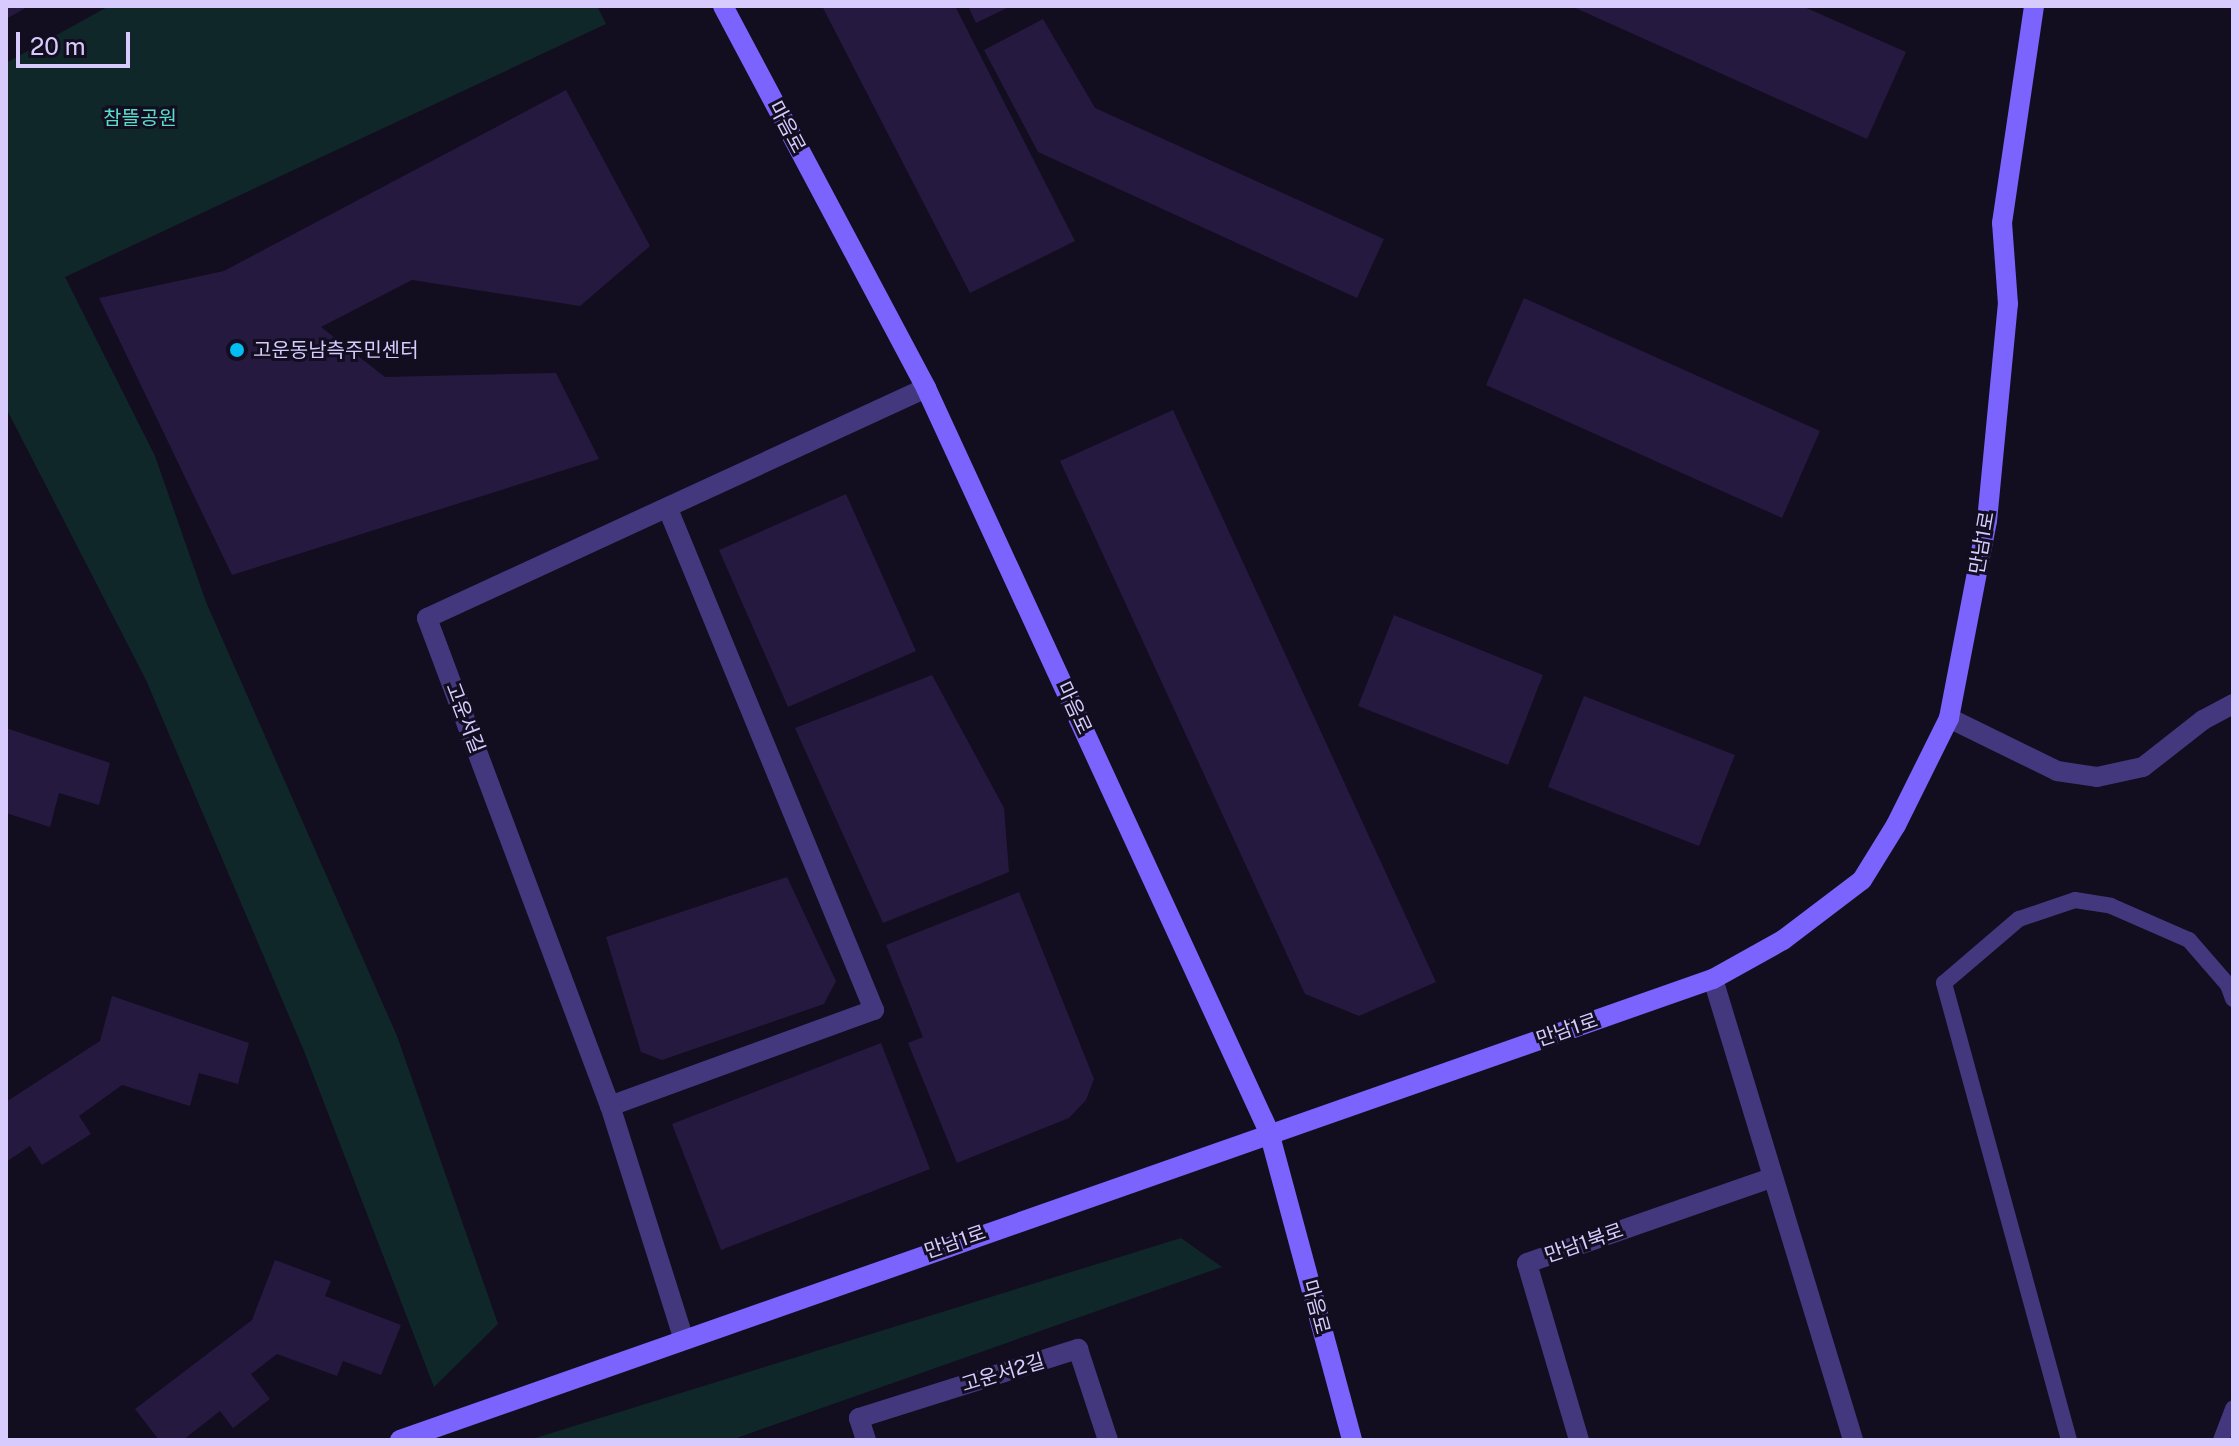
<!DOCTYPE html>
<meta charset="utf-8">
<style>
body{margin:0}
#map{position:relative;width:2239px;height:1446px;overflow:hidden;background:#120d1f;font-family:"Public Sans","Noto Sans KR",sans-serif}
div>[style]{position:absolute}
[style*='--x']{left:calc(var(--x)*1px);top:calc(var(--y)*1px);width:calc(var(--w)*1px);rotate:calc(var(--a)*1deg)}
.green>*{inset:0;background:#102729}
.building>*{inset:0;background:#251940}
.lane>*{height:16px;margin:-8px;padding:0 8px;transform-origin:8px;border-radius:8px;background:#43387d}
.street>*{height:20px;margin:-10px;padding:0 10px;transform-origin:10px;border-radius:10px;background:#43387d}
.secondary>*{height:20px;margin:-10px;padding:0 10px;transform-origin:10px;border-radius:10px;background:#7a64fd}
.dots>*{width:22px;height:22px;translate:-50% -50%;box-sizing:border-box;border:4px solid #120d1f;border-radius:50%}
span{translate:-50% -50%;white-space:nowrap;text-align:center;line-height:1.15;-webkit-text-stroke:6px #120d1f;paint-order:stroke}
.park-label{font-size:20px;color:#59ddcc}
.street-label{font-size:20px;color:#d7cbfe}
.poi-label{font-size:20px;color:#d7cbfe}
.left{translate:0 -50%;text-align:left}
.frame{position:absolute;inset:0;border:8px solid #d7cbfe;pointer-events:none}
.scale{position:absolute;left:16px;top:32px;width:114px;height:36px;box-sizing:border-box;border:4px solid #d7cbfe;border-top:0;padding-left:10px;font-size:24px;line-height:28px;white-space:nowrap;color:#d7cbfe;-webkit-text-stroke:6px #120d1f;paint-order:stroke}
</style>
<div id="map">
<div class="green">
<div style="clip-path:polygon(109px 6px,597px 6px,606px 24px,65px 277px,155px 456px,206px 602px,397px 1036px,498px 1324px,434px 1387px,304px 1051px,146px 680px,6px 408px,6px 63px)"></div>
<div style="clip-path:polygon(1181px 1238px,1222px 1267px,731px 1440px,529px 1440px)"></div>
</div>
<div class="building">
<div style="clip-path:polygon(6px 6px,29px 6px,6px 19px)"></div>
<div style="clip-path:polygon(822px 6px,955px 6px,1075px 241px,970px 293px)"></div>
<div style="clip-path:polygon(968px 6px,1011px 6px,976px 23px)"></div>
<div style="clip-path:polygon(1571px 6px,1802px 6px,1906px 52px,1867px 139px)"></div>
<div style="clip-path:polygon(1043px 19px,1095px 108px,1384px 239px,1357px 298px,1038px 152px,984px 50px)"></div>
<div style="clip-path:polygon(566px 90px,650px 246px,580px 306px,412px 280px,321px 327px,385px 377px,556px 373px,599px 459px,232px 575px,99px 298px,224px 271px)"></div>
<div style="clip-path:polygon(1524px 298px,1820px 431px,1782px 518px,1486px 385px)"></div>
<div style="clip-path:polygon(1173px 410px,1436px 982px,1359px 1016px,1305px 994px,1060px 461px)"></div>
<div style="clip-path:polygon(846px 494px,916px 651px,788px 707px,719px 550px)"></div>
<div style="clip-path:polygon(1394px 615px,1543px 675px,1508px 765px,1358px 706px)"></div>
<div style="clip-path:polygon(932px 675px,1004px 808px,1009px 872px,883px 923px,795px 728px)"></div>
<div style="clip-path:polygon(1584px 696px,1735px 755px,1699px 846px,1548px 787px)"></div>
<div style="clip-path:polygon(6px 728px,110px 763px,99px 805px,59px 793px,50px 827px,6px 813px)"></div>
<div style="clip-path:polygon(787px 877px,836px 981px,824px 1004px,662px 1060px,641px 1052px,606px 937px)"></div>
<div style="clip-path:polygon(1019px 892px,1094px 1079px,1086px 1100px,1069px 1118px,957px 1163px,908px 1043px,923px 1037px,886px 945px)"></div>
<div style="clip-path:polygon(112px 996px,249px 1043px,238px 1084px,199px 1073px,190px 1106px,122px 1085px,79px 1116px,91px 1134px,42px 1165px,30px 1146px,6px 1162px,6px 1102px,100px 1041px)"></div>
<div style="clip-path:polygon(881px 1043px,930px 1169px,721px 1250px,672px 1124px)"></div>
<div style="clip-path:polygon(275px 1260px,331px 1281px,325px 1296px,401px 1325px,381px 1375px,343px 1361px,337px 1376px,277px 1354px,251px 1374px,270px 1399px,233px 1428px,220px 1411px,183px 1440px,159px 1440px,135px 1409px,252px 1320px)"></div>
</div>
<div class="lane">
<div style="--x:2069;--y:1440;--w:474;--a:-105.3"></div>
<div style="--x:1944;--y:983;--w:99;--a:-40.5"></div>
<div style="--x:2019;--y:919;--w:59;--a:-18.7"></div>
<div style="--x:2075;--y:900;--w:36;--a:9"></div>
<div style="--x:2111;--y:906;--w:85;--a:23.6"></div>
<div style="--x:2189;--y:940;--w:60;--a:49.1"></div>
<div style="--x:2228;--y:985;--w:15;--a:70"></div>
<div style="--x:2221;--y:1440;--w:34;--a:-69"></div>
</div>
<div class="street">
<div style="--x:1949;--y:718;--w:120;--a:26.1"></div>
<div style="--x:2057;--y:771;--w:40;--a:8.5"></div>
<div style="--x:2097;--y:777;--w:47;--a:-12.3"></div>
<div style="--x:2143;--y:767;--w:76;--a:-38.1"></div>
<div style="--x:2203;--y:720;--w:34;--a:-28"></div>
<div style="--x:1713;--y:979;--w:482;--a:73.1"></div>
<div style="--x:610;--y:1106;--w:281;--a:-20"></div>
<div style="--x:874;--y:1010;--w:542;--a:-112.35"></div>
<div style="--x:683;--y:1337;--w:242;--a:-107.5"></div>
<div style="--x:610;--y:1106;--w:521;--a:-110.56"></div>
<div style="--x:427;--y:618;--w:549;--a:-24.75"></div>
<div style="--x:866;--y:1440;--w:23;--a:-108"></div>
<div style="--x:859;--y:1418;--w:230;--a:-17.5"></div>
<div style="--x:1078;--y:1349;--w:96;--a:71.8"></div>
<div style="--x:1579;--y:1440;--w:184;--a:-106.4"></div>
<div style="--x:1527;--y:1263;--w:258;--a:-19.2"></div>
</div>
<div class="secondary">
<div style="--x:723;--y:6;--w:433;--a:62"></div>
<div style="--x:926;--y:388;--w:819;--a:65.25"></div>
<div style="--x:1269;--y:1132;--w:319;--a:74.9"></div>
<div style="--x:400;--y:1440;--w:1392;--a:-19.35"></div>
<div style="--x:1713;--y:979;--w:80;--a:-29.1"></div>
<div style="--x:1783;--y:940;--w:99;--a:-37.2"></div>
<div style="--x:1862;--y:880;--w:65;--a:-58.3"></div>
<div style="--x:1896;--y:825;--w:119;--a:-63.6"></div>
<div style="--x:1949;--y:718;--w:201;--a:-79.1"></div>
<div style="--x:1987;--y:521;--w:218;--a:-84.5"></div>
<div style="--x:2008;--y:304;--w:81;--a:-94.2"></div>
<div style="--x:2002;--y:223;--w:219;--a:-81.6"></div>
</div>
<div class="dots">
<div style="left:237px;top:350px;background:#04bdf2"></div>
</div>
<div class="park-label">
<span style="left:140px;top:118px">참뜰공원</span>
</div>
<div class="street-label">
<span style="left:787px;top:127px;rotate:62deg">마음로</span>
<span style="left:1982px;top:543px;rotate:-80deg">만남1로</span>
<span style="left:1074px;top:708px;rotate:65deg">마음로</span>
<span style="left:465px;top:718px;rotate:69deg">고운서길</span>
<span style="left:1567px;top:1030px;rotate:-19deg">만남1로</span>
<span style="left:955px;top:1242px;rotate:-19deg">만남1로</span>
<span style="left:1584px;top:1243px;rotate:-19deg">만남1북로</span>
<span style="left:1316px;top:1307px;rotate:75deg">마음로</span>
<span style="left:1003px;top:1373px;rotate:-17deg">고운서2길</span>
</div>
<div class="poi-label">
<span class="left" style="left:253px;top:350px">고운동남측주민센터</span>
</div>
<div class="frame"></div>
<div class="scale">20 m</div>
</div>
